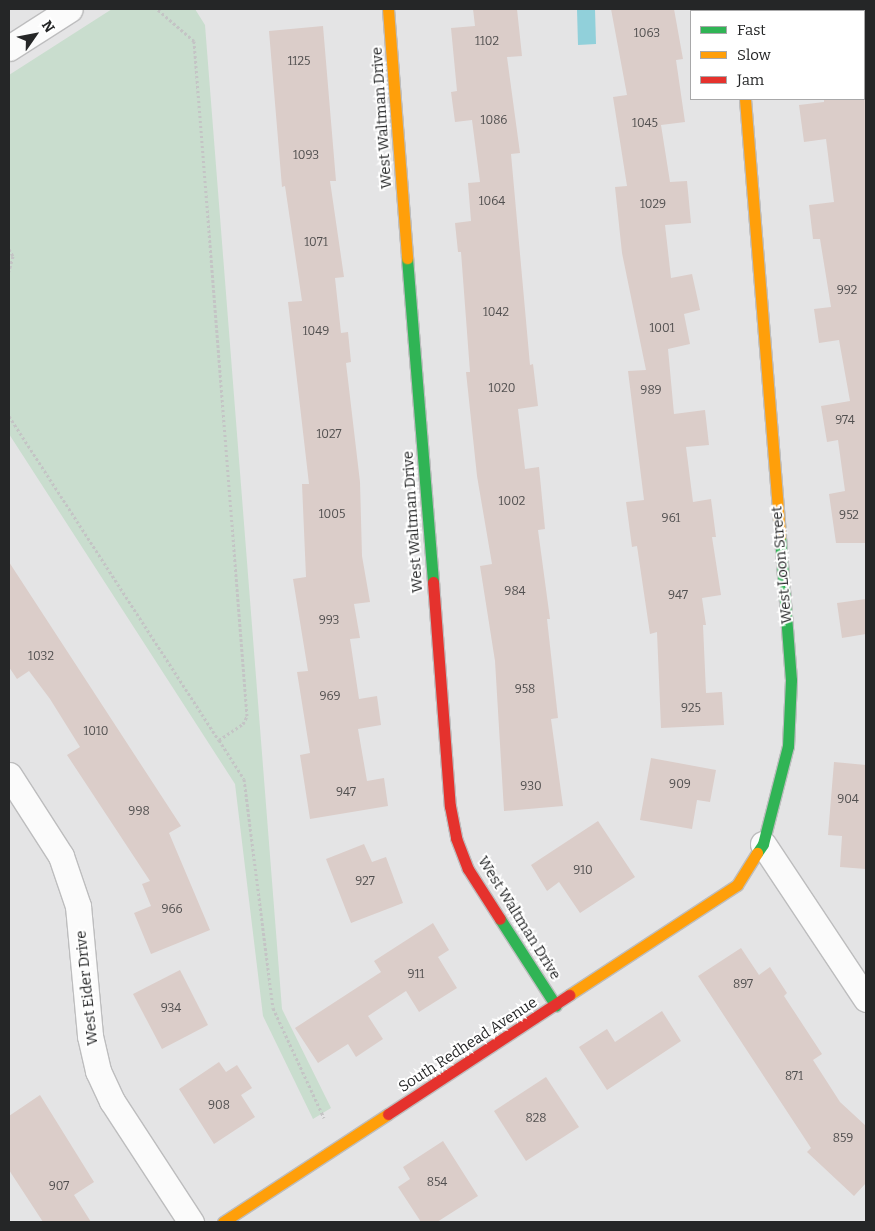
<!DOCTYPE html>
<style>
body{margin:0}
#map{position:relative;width:875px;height:1231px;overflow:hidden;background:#e4e4e5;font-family:Bitter,serif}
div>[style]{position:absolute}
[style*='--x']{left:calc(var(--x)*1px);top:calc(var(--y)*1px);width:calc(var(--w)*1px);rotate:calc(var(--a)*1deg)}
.green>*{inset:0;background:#c9ddce}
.water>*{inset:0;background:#91d0da}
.building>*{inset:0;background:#dbcdc9}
.path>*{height:3px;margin-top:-1.5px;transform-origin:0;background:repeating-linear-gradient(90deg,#c4c4c5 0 2.5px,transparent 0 5px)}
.roads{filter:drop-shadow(1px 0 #bdbdbe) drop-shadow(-1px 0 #bdbdbe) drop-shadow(0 1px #bdbdbe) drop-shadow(0 -1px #bdbdbe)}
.street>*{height:25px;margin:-12.5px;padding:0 12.5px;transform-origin:12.5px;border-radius:12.5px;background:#fbfbfb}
.fast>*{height:11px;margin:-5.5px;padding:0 5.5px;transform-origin:5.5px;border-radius:5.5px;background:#30b455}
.slow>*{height:11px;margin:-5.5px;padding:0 5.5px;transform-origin:5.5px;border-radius:5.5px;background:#ff9f0a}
.jam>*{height:11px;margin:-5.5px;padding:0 5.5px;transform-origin:5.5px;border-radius:5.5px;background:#e5322d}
span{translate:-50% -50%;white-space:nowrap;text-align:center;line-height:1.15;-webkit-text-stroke:4px #fff;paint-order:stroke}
.number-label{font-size:12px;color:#525050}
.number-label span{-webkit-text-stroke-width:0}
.street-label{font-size:15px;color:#252627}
.frame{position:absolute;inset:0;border:10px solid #252627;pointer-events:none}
.legend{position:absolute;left:690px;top:10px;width:175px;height:90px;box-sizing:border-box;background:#fff;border:1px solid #a8a8a9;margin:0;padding:6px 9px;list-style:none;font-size:15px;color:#252627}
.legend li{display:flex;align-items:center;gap:10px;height:25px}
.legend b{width:25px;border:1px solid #a8a8a9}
.north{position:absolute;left:10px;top:10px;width:50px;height:50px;-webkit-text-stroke:4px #fff;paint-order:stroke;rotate:57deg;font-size:14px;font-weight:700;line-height:20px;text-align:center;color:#252627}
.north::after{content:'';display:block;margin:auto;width:18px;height:22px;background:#252627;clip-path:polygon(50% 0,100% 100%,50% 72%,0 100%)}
</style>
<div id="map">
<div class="green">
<div style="clip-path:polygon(112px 9px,195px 9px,205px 25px,282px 1009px,331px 1108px,313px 1119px,263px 1016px,235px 784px,9px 434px,9px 75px)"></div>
</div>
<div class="water">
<div style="clip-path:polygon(577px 9px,595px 9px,596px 44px,578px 45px)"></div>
</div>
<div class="building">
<div style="clip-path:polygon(473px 9px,517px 9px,522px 56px,507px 57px,520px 153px,511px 154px,530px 365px,533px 364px,538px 406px,518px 409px,525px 469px,539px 467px,545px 529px,538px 530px,550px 619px,547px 619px,558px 718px,551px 719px,563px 806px,504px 811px,495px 661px,480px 566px,492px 564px,477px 476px,466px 372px,470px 372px,461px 252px,458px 252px,455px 223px,471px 221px,468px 183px,480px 182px,472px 120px,455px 122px,451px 92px,457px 91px,451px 28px,475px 26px)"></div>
<div style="clip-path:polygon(611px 9px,674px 9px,683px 59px,676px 60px,685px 122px,661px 125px,670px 182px,687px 181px,691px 223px,665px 225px,671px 278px,692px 274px,700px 310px,684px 314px,690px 344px,668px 349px,674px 414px,705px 410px,709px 445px,686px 447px,693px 502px,711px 499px,716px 537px,712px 537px,721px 595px,702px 598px,706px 625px,703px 625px,706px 693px,722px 692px,724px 725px,661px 728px,657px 632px,650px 634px,637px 546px,632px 547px,626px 502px,644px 500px,628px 371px,646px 370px,622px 253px,615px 187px,627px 186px,613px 97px,627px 95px)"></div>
<div style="clip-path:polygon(323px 26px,336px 181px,330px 181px,344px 277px,335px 278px,341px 333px,348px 332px,351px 362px,346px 363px,360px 482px,362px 556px,370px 602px,354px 604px,360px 638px,350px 639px,359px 699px,377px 696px,381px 725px,358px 729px,367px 781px,384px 778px,388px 806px,310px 819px,300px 755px,310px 753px,297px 672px,308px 671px,293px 579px,306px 577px,302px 484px,309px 484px,288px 302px,302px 301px,285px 186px,282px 187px,269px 31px)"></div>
<div style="clip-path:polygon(824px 99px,866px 99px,866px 543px,836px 543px,829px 494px,845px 491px,838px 440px,827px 442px,821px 406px,850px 401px,839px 340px,819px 343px,814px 309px,831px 307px,820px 239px,813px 239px,809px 205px,834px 202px,826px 139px,804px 142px,799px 105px,824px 102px)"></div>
<div style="clip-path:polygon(9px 562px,181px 826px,169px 833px,210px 930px,151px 954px,134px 913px,151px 906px,142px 884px,150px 881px,67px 755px,80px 747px,50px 699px,29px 671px,17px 679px,9px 667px)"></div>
<div style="clip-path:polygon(866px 599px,866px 634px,842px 638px,837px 603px)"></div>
<div style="clip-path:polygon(651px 758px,716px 770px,710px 802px,697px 800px,692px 829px,640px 820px)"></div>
<div style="clip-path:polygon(834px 762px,866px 765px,866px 869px,840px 867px,842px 836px,828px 835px)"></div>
<div style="clip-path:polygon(598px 821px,635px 877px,580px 913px,559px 882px,547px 891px,531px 865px)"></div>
<div style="clip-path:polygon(364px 844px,372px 862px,386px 857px,403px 903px,351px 923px,326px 859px)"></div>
<div style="clip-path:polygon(433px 923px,449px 950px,438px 957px,457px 988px,419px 1012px,406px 991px,368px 1016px,383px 1039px,356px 1057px,348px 1044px,318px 1063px,295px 1028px,381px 972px,374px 961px)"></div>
<div style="clip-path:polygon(741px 948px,759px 975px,770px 967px,787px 993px,784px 996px,822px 1054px,813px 1060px,840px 1102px,866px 1126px,866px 1183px,854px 1196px,807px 1152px,811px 1148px,698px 976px)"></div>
<div style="clip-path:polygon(180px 970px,208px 1025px,162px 1049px,133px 994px)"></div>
<div style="clip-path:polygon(662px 1011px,681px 1041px,607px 1090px,579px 1047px,607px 1029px,615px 1042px)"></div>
<div style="clip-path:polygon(219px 1062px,226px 1072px,237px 1065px,252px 1088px,241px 1095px,255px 1117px,214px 1144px,179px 1089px)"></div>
<div style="clip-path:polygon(546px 1077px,579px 1127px,526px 1161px,494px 1111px)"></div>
<div style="clip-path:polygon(40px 1095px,94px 1182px,74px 1195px,91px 1222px,43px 1222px,9px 1170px,9px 1116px)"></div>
<div style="clip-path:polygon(443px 1141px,478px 1196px,437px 1222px,421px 1222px,398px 1187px,410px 1179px,403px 1167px)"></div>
</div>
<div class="path">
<div style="--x:9;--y:249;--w:8;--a:60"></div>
<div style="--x:13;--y:256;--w:16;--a:105"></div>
<div style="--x:9;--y:416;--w:386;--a:57.1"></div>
<div style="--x:219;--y:740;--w:29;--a:-34"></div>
<div style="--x:243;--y:724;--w:9;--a:-63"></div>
<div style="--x:247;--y:716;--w:677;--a:-94.49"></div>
<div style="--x:194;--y:41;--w:49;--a:-139.1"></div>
<div style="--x:219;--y:740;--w:46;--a:57.3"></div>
<div style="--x:244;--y:779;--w:231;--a:82.8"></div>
<div style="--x:273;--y:1008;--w:121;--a:65.1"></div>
</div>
<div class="roads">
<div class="street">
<div style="--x:738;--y:9;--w:2;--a:90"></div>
<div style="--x:9;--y:48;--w:72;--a:-32.6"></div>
<div style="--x:9;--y:775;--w:96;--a:57.3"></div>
<div style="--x:61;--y:856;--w:53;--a:71.2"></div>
<div style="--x:78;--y:906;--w:131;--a:84.7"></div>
<div style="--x:90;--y:1036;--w:36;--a:77"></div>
<div style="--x:98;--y:1071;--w:33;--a:65"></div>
<div style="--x:112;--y:1101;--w:145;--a:56.9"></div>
<div style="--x:763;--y:844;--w:186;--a:56.4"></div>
</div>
<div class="fast">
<div style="--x:407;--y:258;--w:325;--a:85.4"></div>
<div style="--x:757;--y:853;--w:11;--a:-56"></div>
<div style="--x:763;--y:844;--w:101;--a:-75.7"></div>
<div style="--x:788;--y:746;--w:66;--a:-87.4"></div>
<div style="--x:791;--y:680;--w:144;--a:-94.4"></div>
<div style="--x:500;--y:919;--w:103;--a:57.2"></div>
</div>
<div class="slow">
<div style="--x:388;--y:9;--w:250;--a:85.6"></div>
<div style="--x:745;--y:99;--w:438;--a:85.4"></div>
<div style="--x:569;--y:995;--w:201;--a:-33.2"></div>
<div style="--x:737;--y:885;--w:38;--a:-58"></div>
<div style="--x:223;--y:1222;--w:197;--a:-33.2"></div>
</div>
<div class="jam">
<div style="--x:433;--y:582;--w:225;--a:85.7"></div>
<div style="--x:450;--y:806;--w:33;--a:79"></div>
<div style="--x:456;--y:838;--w:33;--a:69"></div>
<div style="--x:468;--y:869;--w:59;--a:57.4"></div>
<div style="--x:388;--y:1114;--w:217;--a:-33.3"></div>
</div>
</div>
<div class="number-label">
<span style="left:647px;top:34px">1063</span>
<span style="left:487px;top:42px">1102</span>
<span style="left:299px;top:62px">1125</span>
<span style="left:494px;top:121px">1086</span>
<span style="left:645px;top:124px">1045</span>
<span style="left:306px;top:156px">1093</span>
<span style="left:492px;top:202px">1064</span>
<span style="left:653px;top:205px">1029</span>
<span style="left:316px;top:243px">1071</span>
<span style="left:847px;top:291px">992</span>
<span style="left:496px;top:313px">1042</span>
<span style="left:662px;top:329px">1001</span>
<span style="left:316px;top:332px">1049</span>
<span style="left:502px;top:389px">1020</span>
<span style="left:651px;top:391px">989</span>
<span style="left:845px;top:421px">974</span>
<span style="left:329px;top:435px">1027</span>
<span style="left:512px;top:502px">1002</span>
<span style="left:332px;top:515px">1005</span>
<span style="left:849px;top:516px">952</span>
<span style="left:671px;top:519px">961</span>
<span style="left:515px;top:592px">984</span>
<span style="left:678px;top:596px">947</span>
<span style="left:329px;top:621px">993</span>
<span style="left:41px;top:657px">1032</span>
<span style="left:525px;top:690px">958</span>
<span style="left:330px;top:697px">969</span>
<span style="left:691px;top:709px">925</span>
<span style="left:96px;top:732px">1010</span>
<span style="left:680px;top:785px">909</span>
<span style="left:531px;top:787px">930</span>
<span style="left:346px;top:793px">947</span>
<span style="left:848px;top:800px">904</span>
<span style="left:139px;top:812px">998</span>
<span style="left:583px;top:871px">910</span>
<span style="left:365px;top:882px">927</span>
<span style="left:172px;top:910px">966</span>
<span style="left:416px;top:975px">911</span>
<span style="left:743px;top:985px">897</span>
<span style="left:171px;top:1009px">934</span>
<span style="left:794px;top:1077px">871</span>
<span style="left:219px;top:1106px">908</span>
<span style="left:536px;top:1119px">828</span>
<span style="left:843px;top:1139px">859</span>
<span style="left:437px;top:1183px">854</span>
<span style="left:59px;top:1187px">907</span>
</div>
<div class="street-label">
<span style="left:382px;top:118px;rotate:-94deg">West Waltman Drive</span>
<span style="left:413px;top:522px;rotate:-94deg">West Waltman Drive</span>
<span style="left:782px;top:565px;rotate:-95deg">West Loon Street</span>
<span style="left:519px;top:918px;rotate:58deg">West Waltman Drive</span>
<span style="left:87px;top:988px;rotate:-96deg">West Eider Drive</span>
<span style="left:468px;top:1045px;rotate:-33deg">South Redhead Avenue</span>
</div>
<div class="frame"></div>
<ul class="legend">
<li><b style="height:6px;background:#30b455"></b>Fast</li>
<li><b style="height:6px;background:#ff9f0a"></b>Slow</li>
<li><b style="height:6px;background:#e5322d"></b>Jam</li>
</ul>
<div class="north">N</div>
</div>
